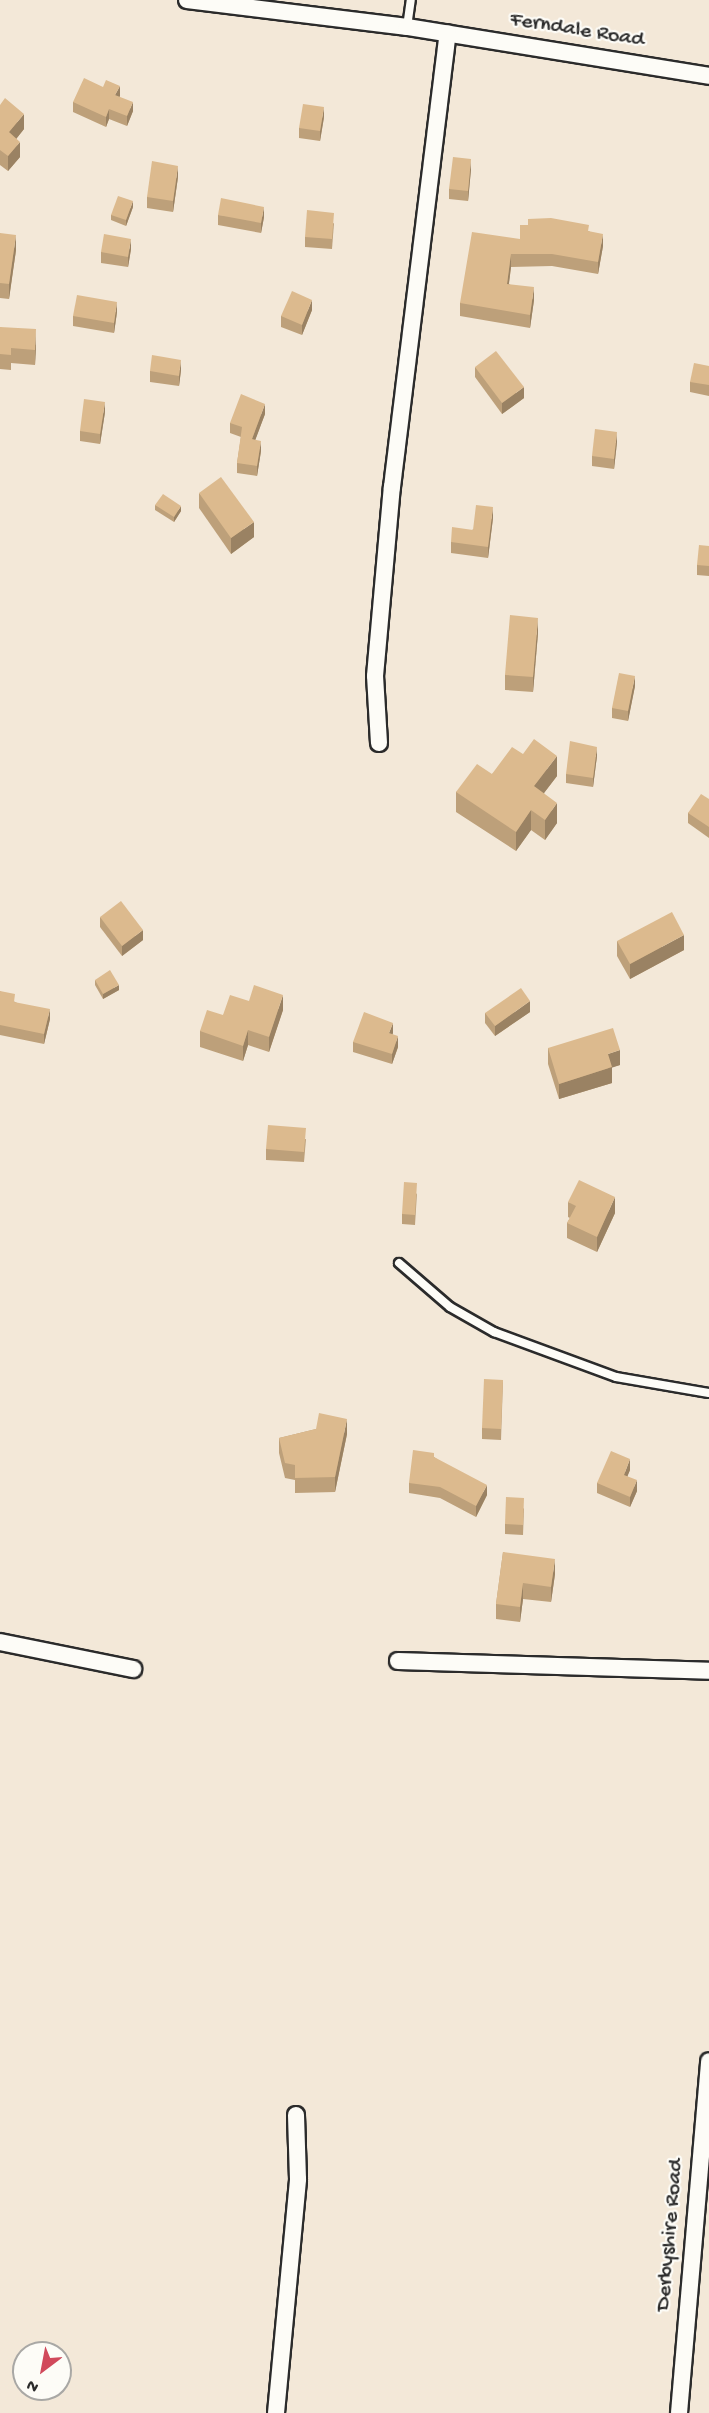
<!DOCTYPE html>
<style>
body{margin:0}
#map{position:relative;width:709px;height:2413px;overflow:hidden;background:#f3e8d8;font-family:"Gochi Hand",sans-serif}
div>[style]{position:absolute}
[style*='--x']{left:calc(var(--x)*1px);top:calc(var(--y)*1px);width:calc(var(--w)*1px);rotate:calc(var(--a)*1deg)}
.roads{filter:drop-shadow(2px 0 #2b2b2b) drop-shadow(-2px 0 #2b2b2b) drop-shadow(0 2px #2b2b2b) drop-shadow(0 -2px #2b2b2b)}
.service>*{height:8px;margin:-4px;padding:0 4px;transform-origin:4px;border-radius:4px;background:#fdfcf7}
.minor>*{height:16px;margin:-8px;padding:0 8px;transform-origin:8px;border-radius:8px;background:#fdfcf7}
.wall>*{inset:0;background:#bda07a}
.shaded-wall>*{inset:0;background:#9a8263}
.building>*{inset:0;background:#dcba8e}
span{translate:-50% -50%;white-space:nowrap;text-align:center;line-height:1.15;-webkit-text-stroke:4.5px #fdfcf7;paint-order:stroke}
.street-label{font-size:22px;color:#2b2b2b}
.north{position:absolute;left:12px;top:2341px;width:60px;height:60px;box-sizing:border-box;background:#fdfcf7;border:2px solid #a9a8a5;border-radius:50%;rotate:212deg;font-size:16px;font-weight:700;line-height:24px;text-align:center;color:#2b2b2b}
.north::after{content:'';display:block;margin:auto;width:21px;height:27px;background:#d1495b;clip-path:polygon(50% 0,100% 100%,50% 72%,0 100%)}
</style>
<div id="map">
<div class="roads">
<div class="service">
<div style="--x:407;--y:27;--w:27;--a:-82"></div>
<div style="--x:399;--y:1263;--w:67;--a:40.8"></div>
<div style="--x:450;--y:1307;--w:51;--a:29.6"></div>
<div style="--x:494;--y:1332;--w:130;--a:20.2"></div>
<div style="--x:616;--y:1377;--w:94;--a:9.8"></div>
</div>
<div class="minor">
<div style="--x:187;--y:0;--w:222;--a:7"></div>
<div style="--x:407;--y:27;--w:306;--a:9.2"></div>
<div style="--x:379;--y:743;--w:67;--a:-93.4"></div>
<div style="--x:375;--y:676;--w:190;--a:-84.9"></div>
<div style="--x:392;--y:487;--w:457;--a:-83"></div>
<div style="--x:0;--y:1642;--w:136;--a:11.5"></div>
<div style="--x:398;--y:1661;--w:311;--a:1.8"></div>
<div style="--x:276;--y:2413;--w:235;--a:-84.6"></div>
<div style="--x:298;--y:2179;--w:64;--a:-91.8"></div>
<div style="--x:679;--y:2413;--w:353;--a:-85.1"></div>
</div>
</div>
<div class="wall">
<div style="clip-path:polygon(120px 96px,119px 97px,133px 111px,127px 126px,109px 119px,106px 127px,73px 112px,73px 102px)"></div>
<div style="clip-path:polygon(0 105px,24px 129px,16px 139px,20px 157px,8px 171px,0 165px)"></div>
<div style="clip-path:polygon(324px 117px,320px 141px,299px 138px,299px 128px)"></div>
<div style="clip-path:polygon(471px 169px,468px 201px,449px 199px,449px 189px)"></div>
<div style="clip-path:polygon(178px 177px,173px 212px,147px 208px,147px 197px)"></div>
<div style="clip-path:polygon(133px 207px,126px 226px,111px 220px,111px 215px)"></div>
<div style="clip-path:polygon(218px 215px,264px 217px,261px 233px,218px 225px)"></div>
<div style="clip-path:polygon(334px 223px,332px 249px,305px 247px,305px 237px)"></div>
<div style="clip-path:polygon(528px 225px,589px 231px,603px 246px,598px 274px,552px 266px,511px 267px,509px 284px,534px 300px,530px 328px,460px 316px,460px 303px,520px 239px)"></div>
<div style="clip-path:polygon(0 233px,16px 250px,9px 299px,0 298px)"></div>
<div style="clip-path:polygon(131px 249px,128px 267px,101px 263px,101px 252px)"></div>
<div style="clip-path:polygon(312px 310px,302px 335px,281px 327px,281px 316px)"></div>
<div style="clip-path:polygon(117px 312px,114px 333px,73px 326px,73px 316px)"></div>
<div style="clip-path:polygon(0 327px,36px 345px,35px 365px,11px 363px,11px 370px,0 369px)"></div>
<div style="clip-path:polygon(709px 366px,709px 396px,690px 392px,690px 382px)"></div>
<div style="clip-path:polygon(475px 367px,524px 398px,502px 414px,475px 377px)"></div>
<div style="clip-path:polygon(181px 370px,179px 386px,150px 382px,150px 371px)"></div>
<div style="clip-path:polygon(105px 412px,100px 444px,80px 441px,80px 431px)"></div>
<div style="clip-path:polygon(265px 414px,255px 440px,261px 451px,257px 476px,237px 473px,237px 463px,241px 437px,230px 433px,230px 423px)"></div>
<div style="clip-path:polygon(617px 442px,614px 469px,592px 466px,592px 456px)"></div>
<div style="clip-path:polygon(199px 493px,254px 537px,231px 554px,199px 508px)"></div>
<div style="clip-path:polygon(155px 505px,181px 511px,174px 522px,155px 510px)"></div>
<div style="clip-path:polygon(493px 518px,488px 558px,451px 553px,451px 542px)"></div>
<div style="clip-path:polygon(709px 546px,709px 576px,697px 575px,697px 565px)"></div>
<div style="clip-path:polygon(538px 633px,533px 692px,505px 690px,505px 675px)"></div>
<div style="clip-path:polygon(635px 686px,628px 721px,612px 718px,612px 708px)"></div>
<div style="clip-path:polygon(523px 754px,557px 776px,544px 793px,557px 823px,545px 840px,531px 830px,516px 851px,456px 812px,456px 792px,492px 774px)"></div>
<div style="clip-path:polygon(597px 756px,593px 787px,566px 783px,566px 774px)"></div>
<div style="clip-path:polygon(709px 799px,709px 838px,688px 823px,688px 813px)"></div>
<div style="clip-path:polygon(100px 917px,143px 940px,122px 956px,100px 927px)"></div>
<div style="clip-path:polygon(617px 941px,684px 950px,630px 979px,617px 956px)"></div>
<div style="clip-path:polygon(95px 980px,119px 990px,103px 999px,95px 985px)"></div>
<div style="clip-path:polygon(0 991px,15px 1002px,50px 1019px,44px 1044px,0 1035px)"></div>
<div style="clip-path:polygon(249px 1001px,283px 1010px,269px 1052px,248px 1045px,243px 1061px,200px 1047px,200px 1031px,223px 1015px)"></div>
<div style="clip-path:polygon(530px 1012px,495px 1036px,485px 1023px,485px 1013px)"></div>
<div style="clip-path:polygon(393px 1033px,392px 1034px,398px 1047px,392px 1064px,353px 1052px,353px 1042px)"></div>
<div style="clip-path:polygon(548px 1048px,620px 1065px,612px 1067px,612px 1083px,559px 1099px,548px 1064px)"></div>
<div style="clip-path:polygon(306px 1139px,304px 1162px,266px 1160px,266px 1149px)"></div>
<div style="clip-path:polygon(417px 1193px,415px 1225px,402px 1224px,402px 1214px)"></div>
<div style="clip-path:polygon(568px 1202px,615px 1213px,597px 1252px,567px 1238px,567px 1223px,570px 1218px,568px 1217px)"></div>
<div style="clip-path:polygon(503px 1380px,501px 1440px,482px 1439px,482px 1428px)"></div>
<div style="clip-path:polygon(316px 1429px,347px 1434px,335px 1492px,295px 1493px,295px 1480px,285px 1478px,279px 1453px,279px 1438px)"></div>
<div style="clip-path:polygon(434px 1457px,487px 1495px,476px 1517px,440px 1498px,409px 1493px,409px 1483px)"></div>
<div style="clip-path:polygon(630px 1470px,627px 1476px,637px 1491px,630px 1507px,597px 1493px,597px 1483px)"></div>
<div style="clip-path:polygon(524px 1508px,523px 1535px,505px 1534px,505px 1524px)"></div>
<div style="clip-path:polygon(503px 1552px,555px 1574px,551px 1602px,523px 1599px,520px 1622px,496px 1619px,496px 1604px)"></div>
</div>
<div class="shaded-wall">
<div style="clip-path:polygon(120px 86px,120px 96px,115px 105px,115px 95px)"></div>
<div style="clip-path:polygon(133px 102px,133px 111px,127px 126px,127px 116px)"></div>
<div style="clip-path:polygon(324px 107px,324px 117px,320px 141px,320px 131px)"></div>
<div style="clip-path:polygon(109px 109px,109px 119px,106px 127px,106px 117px)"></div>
<div style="clip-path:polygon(24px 114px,24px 129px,9px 148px,9px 132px)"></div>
<div style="clip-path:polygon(20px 142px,20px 157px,8px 171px,8px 156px)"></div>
<div style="clip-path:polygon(471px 159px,471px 169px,468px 201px,468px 191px)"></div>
<div style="clip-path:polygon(178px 166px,178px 177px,173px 212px,173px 201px)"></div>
<div style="clip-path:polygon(133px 201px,133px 207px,126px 226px,126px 220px)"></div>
<div style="clip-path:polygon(264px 207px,264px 217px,261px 233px,261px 223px)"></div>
<div style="clip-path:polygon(603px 234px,603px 246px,598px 274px,598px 262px)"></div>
<div style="clip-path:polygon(16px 235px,16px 250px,9px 299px,9px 284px)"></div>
<div style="clip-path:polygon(131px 239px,131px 249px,128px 267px,128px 257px)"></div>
<div style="clip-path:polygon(511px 254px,511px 267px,507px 297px,507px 284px)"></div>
<div style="clip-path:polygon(534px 287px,534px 300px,530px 328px,530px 315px)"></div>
<div style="clip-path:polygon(312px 300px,312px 310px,302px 335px,302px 325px)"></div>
<div style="clip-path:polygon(117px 302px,117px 312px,114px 333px,114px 323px)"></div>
<div style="clip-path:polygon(36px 329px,36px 345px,35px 365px,35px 350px)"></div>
<div style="clip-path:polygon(181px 360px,181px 370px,179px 386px,179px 376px)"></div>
<div style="clip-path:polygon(524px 387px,524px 398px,502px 414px,502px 403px)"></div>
<div style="clip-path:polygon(105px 402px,105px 412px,100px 444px,100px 434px)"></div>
<div style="clip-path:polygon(265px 404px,265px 414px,252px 449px,252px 439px)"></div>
<div style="clip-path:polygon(617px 432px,617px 442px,614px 469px,614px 459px)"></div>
<div style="clip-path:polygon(261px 441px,261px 451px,257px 476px,257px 466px)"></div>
<div style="clip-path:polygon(181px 506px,181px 511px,174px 522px,174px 517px)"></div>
<div style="clip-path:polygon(493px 507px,493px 518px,488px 558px,488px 547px)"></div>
<div style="clip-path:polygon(254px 522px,254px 537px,231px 554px,231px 538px)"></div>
<div style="clip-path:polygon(538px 618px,538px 633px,533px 692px,533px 677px)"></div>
<div style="clip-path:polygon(635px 676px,635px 686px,628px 721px,628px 711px)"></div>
<div style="clip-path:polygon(597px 747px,597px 756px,593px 787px,593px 778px)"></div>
<div style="clip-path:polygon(557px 756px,557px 776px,534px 806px,534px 786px)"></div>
<div style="clip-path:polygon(557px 803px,557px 823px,545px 840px,545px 820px)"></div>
<div style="clip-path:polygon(531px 810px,531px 830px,516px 851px,516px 832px)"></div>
<div style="clip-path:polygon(143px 930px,143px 940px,122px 956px,122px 946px)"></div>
<div style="clip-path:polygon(684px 935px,684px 950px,630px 979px,630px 964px)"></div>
<div style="clip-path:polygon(119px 985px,119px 990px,103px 999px,103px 994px)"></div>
<div style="clip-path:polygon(283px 995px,283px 1010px,269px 1052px,269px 1037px)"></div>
<div style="clip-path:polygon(530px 1001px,530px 1012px,495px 1036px,495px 1026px)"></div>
<div style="clip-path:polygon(50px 1009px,50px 1019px,44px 1044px,44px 1034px)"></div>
<div style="clip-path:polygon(393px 1023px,393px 1033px,389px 1043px,389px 1033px)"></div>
<div style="clip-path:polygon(248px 1030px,248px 1045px,243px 1061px,243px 1046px)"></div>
<div style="clip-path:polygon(398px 1036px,398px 1047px,392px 1064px,392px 1054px)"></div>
<div style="clip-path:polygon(620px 1050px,620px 1065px,608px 1069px,608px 1054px)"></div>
<div style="clip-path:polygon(612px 1067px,612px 1083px,559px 1099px,559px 1084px)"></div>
<div style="clip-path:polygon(615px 1197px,615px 1213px,597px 1252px,597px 1237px)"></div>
<div style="clip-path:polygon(347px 1419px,347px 1434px,335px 1492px,335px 1477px)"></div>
<div style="clip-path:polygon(630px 1459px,630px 1470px,624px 1485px,624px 1475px)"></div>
<div style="clip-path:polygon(637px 1480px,637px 1491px,630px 1507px,630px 1497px)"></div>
<div style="clip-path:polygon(487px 1485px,487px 1495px,476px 1517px,476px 1506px)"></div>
<div style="clip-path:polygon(555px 1559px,555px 1574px,551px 1602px,551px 1587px)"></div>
<div style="clip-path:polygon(523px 1583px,523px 1599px,520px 1622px,520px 1607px)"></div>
</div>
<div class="building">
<div style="clip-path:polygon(84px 78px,103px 87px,106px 80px,120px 86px,115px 95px,133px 102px,127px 116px,109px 109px,106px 117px,73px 102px)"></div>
<div style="clip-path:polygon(5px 98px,24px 114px,9px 132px,20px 142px,8px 156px,0 150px,0 105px)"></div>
<div style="clip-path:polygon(303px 104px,324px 107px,320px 131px,299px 128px)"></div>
<div style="clip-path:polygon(453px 157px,471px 159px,468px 191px,449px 189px)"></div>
<div style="clip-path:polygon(152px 161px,178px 166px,173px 201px,147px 197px)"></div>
<div style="clip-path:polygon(118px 196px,133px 201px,126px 220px,111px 215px)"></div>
<div style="clip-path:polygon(221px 198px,264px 207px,261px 223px,218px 215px)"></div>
<div style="clip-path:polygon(307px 210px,334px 213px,332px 239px,305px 237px)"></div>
<div style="clip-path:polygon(551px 218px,589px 225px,588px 231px,603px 234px,598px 262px,552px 254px,511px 254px,507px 284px,534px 287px,530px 315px,460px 303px,472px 232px,520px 239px,520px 225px,528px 225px,528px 219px)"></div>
<div style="clip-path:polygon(0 233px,16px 235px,9px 284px,0 283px)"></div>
<div style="clip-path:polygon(104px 234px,131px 239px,128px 257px,101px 252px)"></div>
<div style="clip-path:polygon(292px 291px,312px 300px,302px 325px,281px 316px)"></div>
<div style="clip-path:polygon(77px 295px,117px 302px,114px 323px,73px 316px)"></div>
<div style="clip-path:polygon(0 327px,36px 329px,35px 350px,11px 348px,11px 355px,0 354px)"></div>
<div style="clip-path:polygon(496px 351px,524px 387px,502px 403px,475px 367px)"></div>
<div style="clip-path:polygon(152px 355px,181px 360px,179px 376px,150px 371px)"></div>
<div style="clip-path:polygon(694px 363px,709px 366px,709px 385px,690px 382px)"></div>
<div style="clip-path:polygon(241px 394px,265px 404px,252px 439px,261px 441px,257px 466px,237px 463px,242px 427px,230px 423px)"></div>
<div style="clip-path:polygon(84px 399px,105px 402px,100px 434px,80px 431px)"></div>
<div style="clip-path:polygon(595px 429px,617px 432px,614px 459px,592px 456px)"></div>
<div style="clip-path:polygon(221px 477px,254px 522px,231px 538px,199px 493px)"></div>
<div style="clip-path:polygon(163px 494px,181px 506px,174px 517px,155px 505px)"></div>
<div style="clip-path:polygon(476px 505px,493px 507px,488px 547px,451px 542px,452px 527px,473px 530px)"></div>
<div style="clip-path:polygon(699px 545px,709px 546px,709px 566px,697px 565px)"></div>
<div style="clip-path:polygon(510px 615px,538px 618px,533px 677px,505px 675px)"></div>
<div style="clip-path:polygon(619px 673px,635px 676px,628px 711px,612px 708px)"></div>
<div style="clip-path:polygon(534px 739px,557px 756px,534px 786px,557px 803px,545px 820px,531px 810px,516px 832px,456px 792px,477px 764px,492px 774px,512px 747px,523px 754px)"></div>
<div style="clip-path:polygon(570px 741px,597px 747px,593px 778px,566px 774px)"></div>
<div style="clip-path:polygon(701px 794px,709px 799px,709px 827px,688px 813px)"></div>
<div style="clip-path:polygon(121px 901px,143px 930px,122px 946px,100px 917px)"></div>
<div style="clip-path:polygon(672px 912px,684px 935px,630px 964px,617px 941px)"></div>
<div style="clip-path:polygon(110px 970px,119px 985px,103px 994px,95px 980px)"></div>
<div style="clip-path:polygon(254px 985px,283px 995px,269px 1037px,248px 1030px,243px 1046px,200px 1031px,207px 1010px,223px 1015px,230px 995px,249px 1001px)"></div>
<div style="clip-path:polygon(521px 988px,530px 1001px,495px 1026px,485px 1013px)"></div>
<div style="clip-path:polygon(0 991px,15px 994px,14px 1002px,50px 1009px,44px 1034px,0 1025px)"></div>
<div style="clip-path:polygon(364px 1012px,393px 1023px,389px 1033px,398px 1036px,392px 1054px,353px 1042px)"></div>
<div style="clip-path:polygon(613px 1028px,620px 1050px,608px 1054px,612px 1067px,559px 1084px,548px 1048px)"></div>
<div style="clip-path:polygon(268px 1125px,306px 1128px,304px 1152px,266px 1149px)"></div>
<div style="clip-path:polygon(579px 1180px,615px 1197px,597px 1237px,567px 1223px,576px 1206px,568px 1202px)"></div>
<div style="clip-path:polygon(404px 1182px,417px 1183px,415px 1215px,402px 1214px)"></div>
<div style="clip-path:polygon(484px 1379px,503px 1380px,501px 1429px,482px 1428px)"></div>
<div style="clip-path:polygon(319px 1413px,347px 1419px,335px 1477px,295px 1478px,295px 1465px,285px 1463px,279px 1438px,316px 1429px)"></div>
<div style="clip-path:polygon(413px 1450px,434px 1453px,434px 1457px,487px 1485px,476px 1506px,440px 1487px,409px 1483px)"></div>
<div style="clip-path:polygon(611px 1451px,630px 1459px,624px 1475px,637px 1480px,630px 1497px,597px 1483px)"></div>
<div style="clip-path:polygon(506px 1497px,524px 1498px,523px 1525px,505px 1524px)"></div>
<div style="clip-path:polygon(503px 1552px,555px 1559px,551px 1587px,523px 1583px,520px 1607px,496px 1604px)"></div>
</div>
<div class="street-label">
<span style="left:577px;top:31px;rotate:9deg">Ferndale Road</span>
<span style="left:671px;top:2235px;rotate:-85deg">Derbyshire Road</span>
</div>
<div class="north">N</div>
</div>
